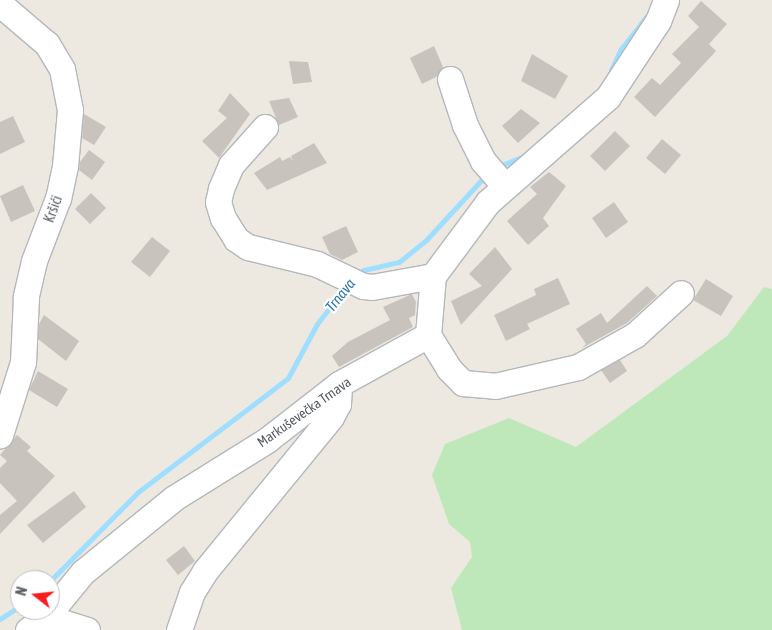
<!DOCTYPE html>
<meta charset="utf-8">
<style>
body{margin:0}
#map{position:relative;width:772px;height:630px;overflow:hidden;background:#ede9e0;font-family:"Asap Condensed",sans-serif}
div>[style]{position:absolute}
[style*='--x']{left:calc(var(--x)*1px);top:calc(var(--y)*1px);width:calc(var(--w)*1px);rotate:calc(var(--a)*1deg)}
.green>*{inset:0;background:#bee8ba}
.stream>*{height:5px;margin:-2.5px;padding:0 2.5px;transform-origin:2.5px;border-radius:2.5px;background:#9fdeff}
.building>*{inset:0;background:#c8c3bd}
.roads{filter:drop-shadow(1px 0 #b3b8bc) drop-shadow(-1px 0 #b3b8bc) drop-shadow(0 1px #b3b8bc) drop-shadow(0 -1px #b3b8bc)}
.minor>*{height:25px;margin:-12.5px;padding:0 12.5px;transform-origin:12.5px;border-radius:12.5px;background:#fff}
span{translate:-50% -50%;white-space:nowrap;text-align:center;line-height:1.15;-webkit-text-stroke:4.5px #fff;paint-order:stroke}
.street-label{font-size:14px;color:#595e63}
.water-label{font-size:15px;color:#327baf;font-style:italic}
.north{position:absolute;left:10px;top:570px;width:50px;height:50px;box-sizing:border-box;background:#fff;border:1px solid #bdbfc1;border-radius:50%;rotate:286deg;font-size:14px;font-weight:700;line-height:20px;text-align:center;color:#595e63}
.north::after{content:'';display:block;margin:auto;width:18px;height:22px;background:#f71d20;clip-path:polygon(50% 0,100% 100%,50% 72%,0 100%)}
</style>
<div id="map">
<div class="green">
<div style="clip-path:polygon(764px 287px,772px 289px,772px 630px,462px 630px,451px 588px,472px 557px,470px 542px,449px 524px,432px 475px,445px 444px,509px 418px,576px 447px,727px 336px)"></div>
</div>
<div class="stream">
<div style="--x:611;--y:70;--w:23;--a:-65"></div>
<div style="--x:621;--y:49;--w:41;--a:-52"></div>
<div style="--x:497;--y:167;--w:29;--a:-22"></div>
<div style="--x:356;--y:275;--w:9;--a:-32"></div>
<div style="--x:364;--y:270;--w:36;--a:-13"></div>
<div style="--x:399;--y:262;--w:36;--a:-39"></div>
<div style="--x:427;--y:239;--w:87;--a:-47.3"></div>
<div style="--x:50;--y:581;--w:125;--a:-45.3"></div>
<div style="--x:138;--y:492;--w:188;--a:-37.2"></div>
<div style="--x:288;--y:378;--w:61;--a:-61.8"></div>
<div style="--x:317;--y:324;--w:49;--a:-52.4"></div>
<div style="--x:0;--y:619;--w:24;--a:-33"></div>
</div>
<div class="building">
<div style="clip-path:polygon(701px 1px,727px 24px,709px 44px,716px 51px,655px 117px,634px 97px,652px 78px,660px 85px,681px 63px,672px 54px,699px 27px,688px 16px)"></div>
<div style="clip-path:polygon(434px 46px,443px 67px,436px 77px,422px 84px,410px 58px)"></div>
<div style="clip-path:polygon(532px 54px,568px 76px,555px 99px,521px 81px)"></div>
<div style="clip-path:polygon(289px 61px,308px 62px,312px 82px,293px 84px)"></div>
<div style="clip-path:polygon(230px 93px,250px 114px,219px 158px,202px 141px,227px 118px,218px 111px)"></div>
<div style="clip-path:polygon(289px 98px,298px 117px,279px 125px,269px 101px)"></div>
<div style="clip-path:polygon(521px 109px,540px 123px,518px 143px,502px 126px)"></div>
<div style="clip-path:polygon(84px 114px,106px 127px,94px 145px,82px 138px)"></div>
<div style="clip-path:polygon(13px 116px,25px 142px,0 154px,0 122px)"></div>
<div style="clip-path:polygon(615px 131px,630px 146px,605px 171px,590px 156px)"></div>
<div style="clip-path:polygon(662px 139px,681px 155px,665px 174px,646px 158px)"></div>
<div style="clip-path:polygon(314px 143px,327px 163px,267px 190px,254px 173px,280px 157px,282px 161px,290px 157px,293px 161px,291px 156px)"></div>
<div style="clip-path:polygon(89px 150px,105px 162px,92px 180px,79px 170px,80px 162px)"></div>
<div style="clip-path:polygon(549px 172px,566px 186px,543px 218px,549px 226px,528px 245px,507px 221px,537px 194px,530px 187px)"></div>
<div style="clip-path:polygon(23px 185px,35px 211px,11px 222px,0 196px)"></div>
<div style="clip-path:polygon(91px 193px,106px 208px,90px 224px,75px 209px)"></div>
<div style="clip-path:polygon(614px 202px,628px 222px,606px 238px,592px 218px)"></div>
<div style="clip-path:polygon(346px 226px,358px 252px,342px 260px,330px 254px,322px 237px)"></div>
<div style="clip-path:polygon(152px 237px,170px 251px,150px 277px,131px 262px)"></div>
<div style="clip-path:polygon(495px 247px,512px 269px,461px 325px,451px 301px,482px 286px,469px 274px)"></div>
<div style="clip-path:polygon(558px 278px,570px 304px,527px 324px,530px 329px,506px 341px,494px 315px,536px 295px,534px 289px)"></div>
<div style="clip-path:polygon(706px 279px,733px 296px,721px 316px,693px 300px)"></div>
<div style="clip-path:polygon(647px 286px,657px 296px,627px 323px,582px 348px,586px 344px,576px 329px,601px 313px,607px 323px)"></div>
<div style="clip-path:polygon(412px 294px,416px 302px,415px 315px,409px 318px,413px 327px,339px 367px,332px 356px,348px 342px,390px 320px,383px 307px)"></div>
<div style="clip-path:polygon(44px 315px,79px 341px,66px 361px,38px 339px,39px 324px)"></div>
<div style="clip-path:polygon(620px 360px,627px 371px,610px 383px,601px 370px)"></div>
<div style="clip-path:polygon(38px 371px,68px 389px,57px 407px,29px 390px)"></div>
<div style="clip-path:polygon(17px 435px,31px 447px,27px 451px,55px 476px,0 534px,0 515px,17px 501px,0 483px,0 468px,7px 461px,0 455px)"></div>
<div style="clip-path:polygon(74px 491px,86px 507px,43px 543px,27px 525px)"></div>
<div style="clip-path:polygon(184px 546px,195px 561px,178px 575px,166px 560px)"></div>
</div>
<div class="roads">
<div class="minor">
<div style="--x:0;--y:4;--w:62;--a:40.4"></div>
<div style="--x:47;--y:44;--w:29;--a:59"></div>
<div style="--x:62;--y:69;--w:42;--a:79"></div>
<div style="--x:70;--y:110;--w:56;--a:95.1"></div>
<div style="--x:65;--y:166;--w:33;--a:102"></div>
<div style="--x:58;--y:198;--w:67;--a:110.9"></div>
<div style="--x:34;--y:261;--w:37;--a:103"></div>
<div style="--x:26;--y:297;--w:65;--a:92.6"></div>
<div style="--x:23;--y:362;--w:77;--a:107.5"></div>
<div style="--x:450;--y:79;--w:48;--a:71.9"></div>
<div style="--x:465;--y:125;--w:40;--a:63.4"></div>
<div style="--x:483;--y:161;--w:33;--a:49"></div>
<div style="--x:265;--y:127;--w:51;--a:131.8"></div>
<div style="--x:231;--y:165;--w:26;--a:113"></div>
<div style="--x:221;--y:189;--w:13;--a:103"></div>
<div style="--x:218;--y:202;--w:17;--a:73"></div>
<div style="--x:223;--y:218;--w:25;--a:58"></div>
<div style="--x:236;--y:239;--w:14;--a:34"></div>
<div style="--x:248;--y:247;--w:71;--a:13.8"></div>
<div style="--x:317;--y:264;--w:51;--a:25.6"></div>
<div style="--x:363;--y:286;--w:9;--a:6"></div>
<div style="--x:372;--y:287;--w:62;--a:-10.2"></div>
<div style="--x:428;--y:335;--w:40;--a:58"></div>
<div style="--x:449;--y:369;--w:20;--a:45"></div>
<div style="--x:463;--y:383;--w:32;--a:5"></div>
<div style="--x:495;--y:386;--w:85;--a:-12.9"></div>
<div style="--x:578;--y:367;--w:65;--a:-29.3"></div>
<div style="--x:635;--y:335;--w:62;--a:-42.4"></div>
<div style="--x:46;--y:617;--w:43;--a:17.6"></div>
<div style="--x:28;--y:630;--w:22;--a:-36"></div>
<div style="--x:46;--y:617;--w:58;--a:-50.6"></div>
<div style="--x:83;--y:572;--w:117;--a:-39.1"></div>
<div style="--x:174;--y:498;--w:110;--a:-31.9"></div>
<div style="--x:267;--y:440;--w:91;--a:-37.9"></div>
<div style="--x:339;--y:384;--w:102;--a:-28.8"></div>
<div style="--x:428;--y:335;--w:59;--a:-85.2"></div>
<div style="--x:433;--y:276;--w:92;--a:-53.4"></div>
<div style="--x:488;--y:202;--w:159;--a:-41.2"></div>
<div style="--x:608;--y:97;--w:91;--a:-56.7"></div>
<div style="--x:658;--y:21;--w:22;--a:-69"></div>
<div style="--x:179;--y:630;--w:40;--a:-71.1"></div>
<div style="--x:192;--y:592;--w:25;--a:-58"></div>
<div style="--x:205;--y:571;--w:199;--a:-50.7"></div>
<div style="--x:331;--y:417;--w:15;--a:-62"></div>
<div style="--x:338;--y:404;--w:20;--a:-87"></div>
</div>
</div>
<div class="street-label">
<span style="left:53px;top:209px;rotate:-70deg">Kršići</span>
<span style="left:304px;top:412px;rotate:-35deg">Markuševečka Trnava</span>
</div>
<div class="water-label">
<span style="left:340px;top:295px;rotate:-51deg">Trnava</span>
</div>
<div class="north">N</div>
</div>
